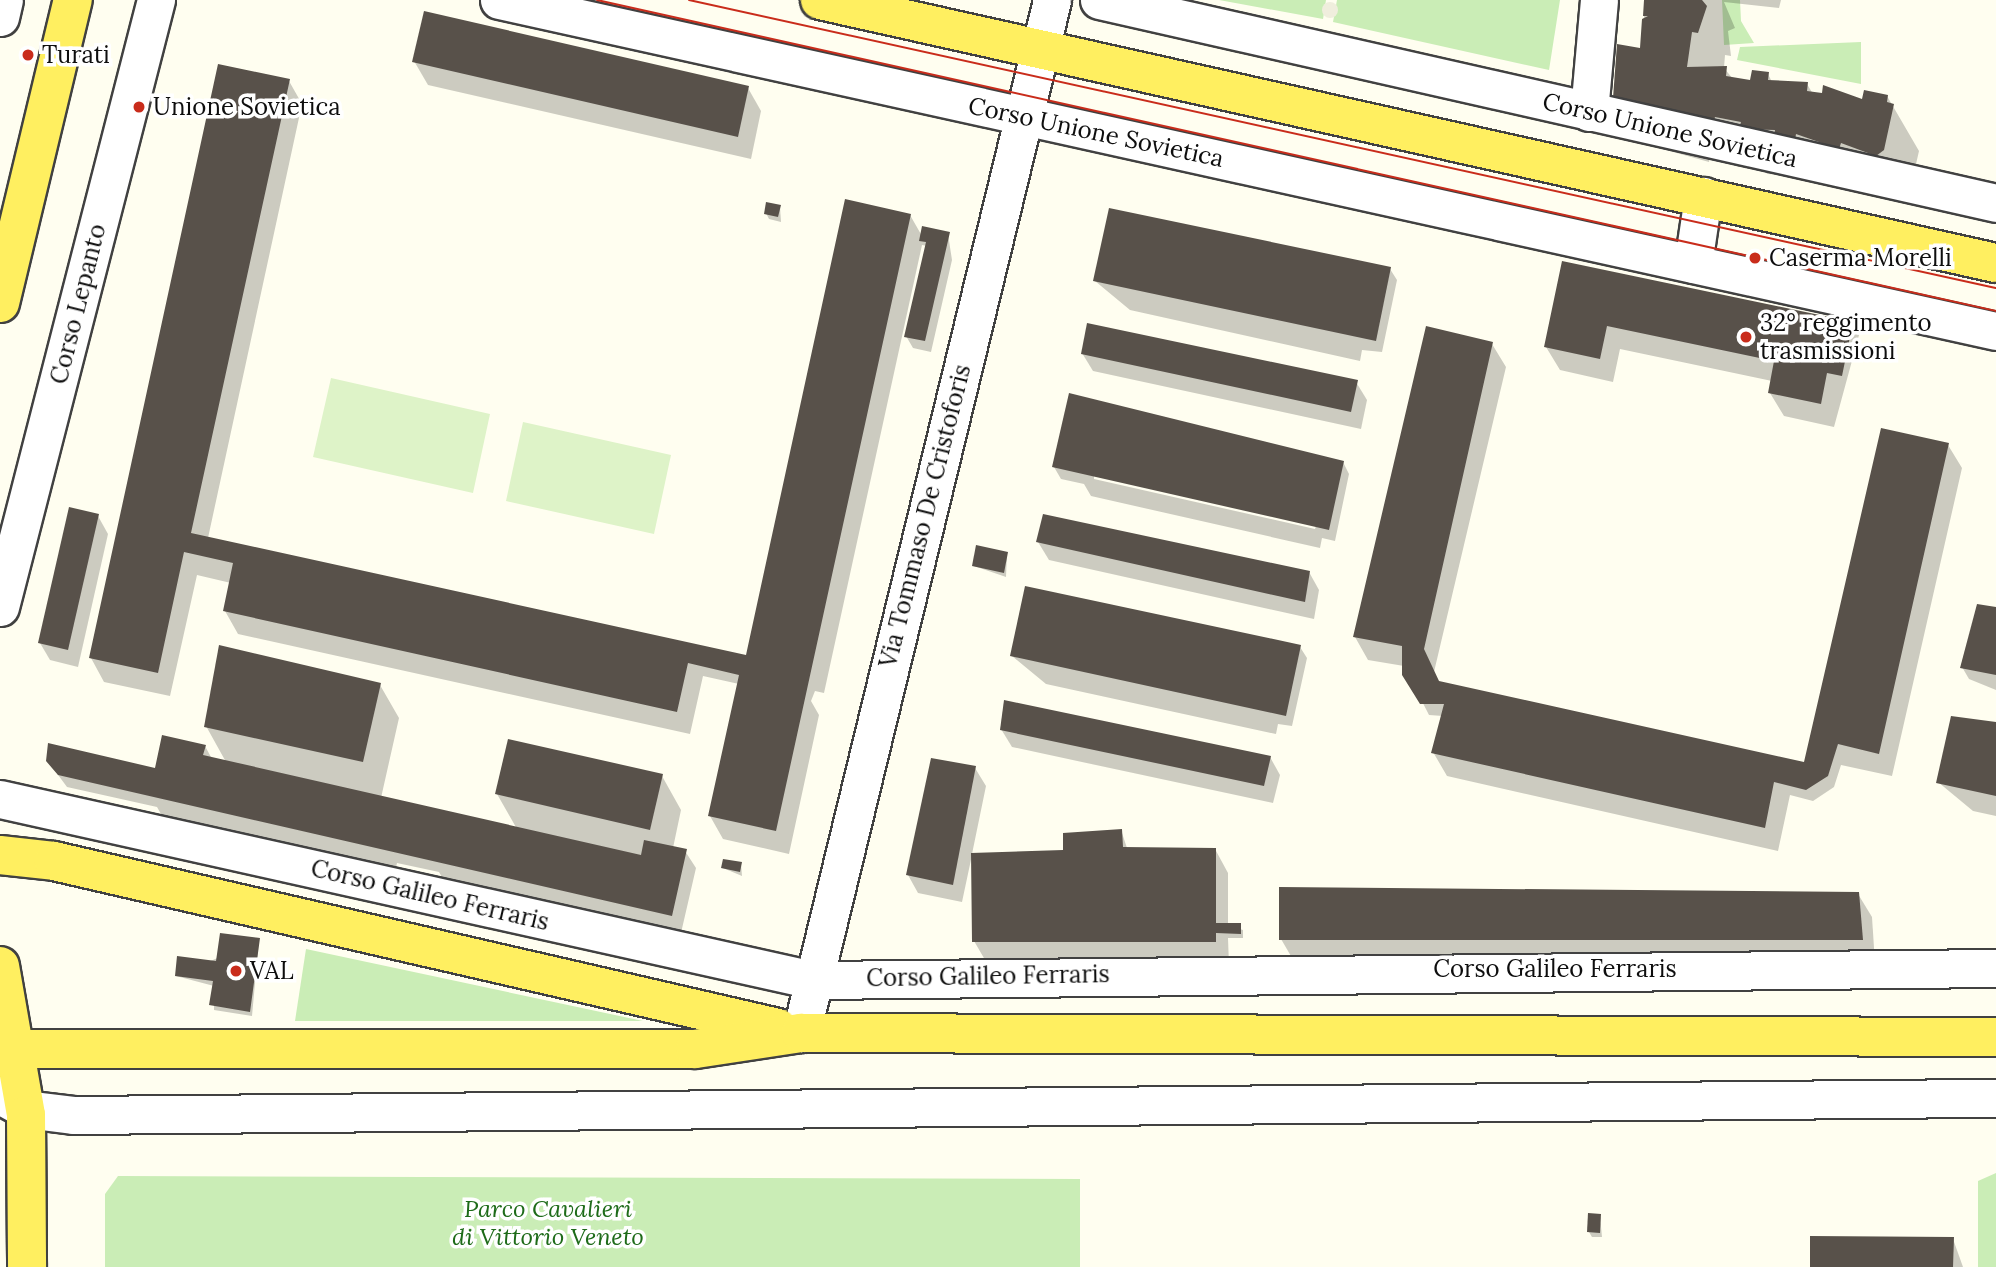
<!DOCTYPE html>
<meta charset="utf-8">
<style>
body{margin:0}
#map{position:relative;width:1996px;height:1267px;overflow:hidden;background:#fffef0;font-family:Lora,serif}
div>[style]{position:absolute}
[style*='--x']{left:calc(var(--x)*1px);top:calc(var(--y)*1px);width:calc(var(--w)*1px);rotate:calc(var(--a)*1deg)}
.green>*{inset:0;background:#caedb6}
.pitch>*{inset:0;background:#def3c8}
.plaza>*{inset:0;background:#f0eedd}
.round{border-radius:50%}
.shadow>*{inset:0;background:#0003}
.building>*{inset:0;background:#58514a}
.roads{filter:drop-shadow(2px 0 #414141) drop-shadow(-2px 0 #414141) drop-shadow(0 2px #414141) drop-shadow(0 -2px #414141)}
.minor>*{height:37px;margin:-18.5px;padding:0 18.5px;transform-origin:18.5px;border-radius:18.5px;background:#fff}
.major>*{height:38px;margin:-19px;padding:0 19px;transform-origin:19px;border-radius:19px;background:#ffef60}
.tram>*{height:2px;margin:-1px;padding:0 1px;transform-origin:1px;border-radius:1px;background:#c92c1b}
.dots>*{width:19px;height:19px;translate:-50% -50%;box-sizing:border-box;border:4px solid #fff;border-radius:50%}
span{translate:-50% -50%;white-space:nowrap;text-align:center;line-height:1.15;-webkit-text-stroke:7px #fff;paint-order:stroke}
.poi-label{font-size:24px;color:#0e0e0e}
.left{translate:0 -50%;text-align:left}
.street-label{font-size:24px;color:#0e0e0e}
.park-label{font-size:24px;color:#1e6b19;font-style:italic}
</style>
<div id="map">
<div class="green">
<div style="clip-path:polygon(1219px 0,1326px 0,1323px 19px)"></div>
<div style="clip-path:polygon(1337px 0,1560px 0,1549px 70px,1333px 22px)"></div>
<div style="clip-path:polygon(1722px 0,1740px 0,1741px 21px,1754px 43px,1724px 45px)"></div>
<div style="clip-path:polygon(1861px 42px,1861px 84px,1737px 60px,1740px 47px)"></div>
<div style="clip-path:polygon(306px 949px,643px 1021px,295px 1021px)"></div>
<div style="clip-path:polygon(1996px 1173px,1996px 1267px,1978px 1267px,1978px 1181px)"></div>
<div style="clip-path:polygon(118px 1176px,1080px 1179px,1080px 1267px,105px 1267px,105px 1194px)"></div>
</div>
<div class="pitch">
<div style="clip-path:polygon(331px 378px,490px 414px,473px 493px,313px 457px)"></div>
<div style="clip-path:polygon(523px 422px,671px 455px,654px 534px,506px 501px)"></div>
</div>
<div class="plaza">
<div class="round" style="left:1322px;top:2px;width:16px;height:16px"></div>
</div>
<div class="shadow">
<div style="clip-path:polygon(1645px 0,1781px 0,1779px 8px,1724px 2px,1735px 28px,1728px 31px,1731px 56px,1725px 55px,1724px 68px,1733px 79px,1752px 82px,1768px 74px,1772px 82px,1807px 84px,1813px 94px,1863px 101px,1887px 96px,1919px 151px,1909px 195px,1867px 187px,1865px 193px,1822px 178px,1820px 185px,1799px 175px,1767px 174px,1763px 166px,1740px 161px,1739px 167px,1710px 156px,1709px 162px,1641px 143px,1615px 98px,1642px 50px)"></div>
<div style="clip-path:polygon(414px 61px,748px 88px,761px 111px,751px 159px,428px 85px)"></div>
<div style="clip-path:polygon(289px 81px,302px 104px,208px 538px,749px 658px,910px 215px,922px 236px,948px 234px,952px 260px,931px 352px,913px 348px,906px 336px,927px 246px,922px 245px,824px 693px,815px 691px,811px 701px,819px 715px,789px 854px,723px 839px,710px 816px,739px 684px,703px 676px,690px 734px,238px 634px,225px 611px,231px 583px,197px 575px,170px 696px,104px 682px,91px 658px)"></div>
<div style="clip-path:polygon(780px 207px,781px 222px,769px 219px,766px 213px)"></div>
<div style="clip-path:polygon(1563px 263px,1852px 324px,1859px 335px,1834px 427px,1784px 416px,1770px 393px,1772px 381px,1620px 349px,1613px 382px,1560px 370px,1546px 347px)"></div>
<div style="clip-path:polygon(1390px 269px,1397px 280px,1382px 352px,1362px 350px,1360px 361px,1130px 310px,1095px 281px)"></div>
<div style="clip-path:polygon(1492px 344px,1506px 367px,1434px 672px,1439px 682px,1805px 764px,1948px 445px,1962px 468px,1892px 776px,1841px 765px,1834px 787px,1813px 801px,1790px 795px,1778px 851px,1447px 776px,1433px 752px,1443px 716px,1429px 715px,1404px 666px,1368px 660px,1355px 637px)"></div>
<div style="clip-path:polygon(1082px 353px,1356px 382px,1367px 400px,1361px 429px,1093px 371px)"></div>
<div style="clip-path:polygon(evenodd,1343px 462px,1349px 474px,1335px 541px,1322px 538px,1320px 548px,1091px 496px,1084px 484px,1061px 479px,1054px 467px,1343px 462px,1094px 475px,1316px 526px,1315px 529px,1094px 479px,1094px 475px)"></div>
<div style="clip-path:polygon(98px 516px,108px 534px,78px 667px,50px 660px,40px 643px)"></div>
<div style="clip-path:polygon(1038px 542px,1309px 572px,1319px 590px,1314px 619px,1049px 560px)"></div>
<div style="clip-path:polygon(1007px 553px,1006px 577px,974px 566px)"></div>
<div style="clip-path:polygon(1996px 608px,1996px 690px,1969px 679px,1962px 667px)"></div>
<div style="clip-path:polygon(1300px 647px,1307px 658px,1292px 726px,1278px 724px,1276px 734px,1046px 684px,1012px 656px)"></div>
<div style="clip-path:polygon(380px 685px,399px 718px,381px 798px,517px 829px,497px 794px,662px 776px,681px 810px,673px 848px,685px 851px,696px 868px,681px 933px,446px 884px,439px 872px,397px 863px,393px 881px,170px 830px,157px 807px,67px 787px,47px 760px,156px 770px,205px 746px,212px 759px,226px 762px,206px 726px)"></div>
<div style="clip-path:polygon(1953px 717px,1996px 723px,1996px 816px,1973px 811px,1938px 782px)"></div>
<div style="clip-path:polygon(1001px 729px,1270px 757px,1280px 775px,1273px 803px,1012px 747px)"></div>
<div style="clip-path:polygon(975px 768px,986px 786px,972px 854px,1067px 853px,1121px 830px,1128px 851px,1215px 849px,1228px 873px,1228px 925px,1243px 930px,1243px 938px,1228px 938px,1229px 965px,988px 965px,974px 941px,972px 855px,962px 902px,918px 893px,908px 875px)"></div>
<div style="clip-path:polygon(741px 864px,742px 876px,723px 868px)"></div>
<div style="clip-path:polygon(1858px 894px,1872px 917px,1875px 963px,1295px 963px,1281px 939px)"></div>
<div style="clip-path:polygon(259px 940px,252px 1016px,214px 1010px,214px 986px,176px 976px)"></div>
<div style="clip-path:polygon(1600px 1216px,1602px 1237px,1592px 1237px,1589px 1232px)"></div>
<div style="clip-path:polygon(1953px 1239px,1963px 1267px,1812px 1267px)"></div>
</div>
<div class="building">
<div style="clip-path:polygon(1644px 0,1702px 0,1707px 6px,1698px 33px,1692px 32px,1687px 67px,1727px 66px,1726px 76px,1750px 80px,1752px 70px,1769px 72px,1768px 80px,1808px 82px,1807px 91px,1822px 93px,1823px 85px,1862px 99px,1864px 90px,1888px 95px,1887px 102px,1894px 104px,1884px 150px,1876px 156px,1841px 143px,1839px 149px,1796px 134px,1795px 140px,1774px 136px,1775px 130px,1739px 129px,1741px 122px,1715px 117px,1713px 123px,1685px 112px,1684px 118px,1613px 98px,1617px 44px,1640px 48px,1642px 19px,1648px 16px,1643px 16px)"></div>
<div style="clip-path:polygon(424px 11px,749px 86px,738px 137px,412px 62px)"></div>
<div style="clip-path:polygon(218px 64px,290px 79px,191px 533px,746px 655px,845px 199px,911px 214px,776px 831px,708px 816px,739px 675px,688px 663px,677px 712px,223px 611px,233px 563px,184px 552px,158px 673px,89px 658px)"></div>
<div style="clip-path:polygon(766px 202px,781px 205px,778px 217px,764px 214px)"></div>
<div style="clip-path:polygon(1109px 208px,1391px 267px,1376px 341px,1093px 281px)"></div>
<div style="clip-path:polygon(922px 226px,950px 232px,925px 341px,904px 337px,926px 242px,919px 241px)"></div>
<div style="clip-path:polygon(1562px 261px,1853px 322px,1842px 376px,1827px 373px,1821px 404px,1768px 393px,1774px 361px,1607px 326px,1600px 359px,1544px 347px)"></div>
<div style="clip-path:polygon(1087px 323px,1358px 380px,1351px 412px,1081px 354px)"></div>
<div style="clip-path:polygon(1426px 326px,1493px 342px,1424px 649px,1439px 681px,1804px 762px,1881px 428px,1949px 443px,1879px 754px,1838px 744px,1828px 776px,1806px 790px,1774px 782px,1765px 828px,1431px 753px,1444px 704px,1420px 704px,1402px 675px,1402px 646px,1353px 637px)"></div>
<div style="clip-path:polygon(1069px 393px,1344px 461px,1329px 530px,1052px 467px)"></div>
<div style="clip-path:polygon(69px 507px,99px 514px,68px 650px,38px 643px)"></div>
<div style="clip-path:polygon(1043px 514px,1310px 571px,1305px 602px,1036px 542px)"></div>
<div style="clip-path:polygon(976px 545px,1008px 552px,1004px 573px,972px 566px)"></div>
<div style="clip-path:polygon(1025px 586px,1301px 645px,1286px 716px,1010px 656px)"></div>
<div style="clip-path:polygon(1977px 604px,1996px 607px,1996px 675px,1960px 668px)"></div>
<div style="clip-path:polygon(219px 645px,381px 683px,363px 762px,204px 727px)"></div>
<div style="clip-path:polygon(1004px 700px,1271px 756px,1264px 786px,1000px 730px)"></div>
<div style="clip-path:polygon(1951px 716px,1996px 722px,1996px 796px,1936px 783px)"></div>
<div style="clip-path:polygon(162px 735px,206px 745px,203px 755px,641px 855px,644px 840px,687px 849px,672px 916px,58px 775px,46px 761px,48px 743px,155px 768px)"></div>
<div style="clip-path:polygon(508px 739px,663px 774px,650px 830px,495px 794px)"></div>
<div style="clip-path:polygon(931px 758px,976px 766px,953px 885px,906px 875px)"></div>
<div style="clip-path:polygon(1122px 829px,1123px 847px,1216px 848px,1216px 923px,1241px 923px,1241px 934px,1216px 933px,1216px 942px,972px 942px,971px 853px,1063px 850px,1063px 833px)"></div>
<div style="clip-path:polygon(723px 859px,742px 862px,740px 872px,721px 868px)"></div>
<div style="clip-path:polygon(1279px 887px,1859px 892px,1863px 940px,1279px 940px)"></div>
<div style="clip-path:polygon(220px 933px,260px 938px,250px 1012px,209px 1005px,213px 981px,175px 976px,177px 956px,216px 961px)"></div>
<div style="clip-path:polygon(1588px 1213px,1601px 1214px,1600px 1233px,1587px 1232px)"></div>
<div style="clip-path:polygon(1810px 1236px,1954px 1237px,1953px 1267px,1810px 1267px)"></div>
</div>
<div class="roads">
<div class="minor">
<div style="--x:499;--y:0;--w:1533;--a:12.47"></div>
<div style="--x:1099;--y:0;--w:920;--a:12.75"></div>
<div style="--x:0;--y:17;--w:17;--a:-77"></div>
<div style="--x:1589;--y:112;--w:112;--a:-84.9"></div>
<div style="--x:1693;--y:264;--w:69;--a:-81.6"></div>
<div style="--x:0;--y:607;--w:627;--a:-75.59"></div>
<div style="--x:0;--y:799;--w:833;--a:12.55"></div>
<div style="--x:813;--y:980;--w:1183;--a:-0.58"></div>
<div style="--x:801;--y:1033;--w:1063;--a:-76.34"></div>
<div style="--x:0;--y:1095;--w:29;--a:29"></div>
<div style="--x:25;--y:1109;--w:48;--a:7.1"></div>
<div style="--x:73;--y:1115;--w:1923;--a:-0.51"></div>
</div>
<div class="major">
<div style="--x:820;--y:0;--w:1205;--a:12.61"></div>
<div style="--x:0;--y:303;--w:312;--a:-76.5"></div>
<div style="--x:0;--y:855;--w:54;--a:6.3"></div>
<div style="--x:54;--y:861;--w:743;--a:12.99"></div>
<div style="--x:0;--y:966;--w:151;--a:80.1"></div>
<div style="--x:26;--y:1115;--w:152;--a:89.6"></div>
<div style="--x:0;--y:1049;--w:695;--a:0"></div>
<div style="--x:695;--y:1049;--w:107;--a:-8.6"></div>
<div style="--x:801;--y:1033;--w:1195;--a:0.19"></div>
</div>
</div>
<div class="tram">
<div style="--x:597;--y:0;--w:1433;--a:12.53"></div>
<div style="--x:689;--y:0;--w:1338;--a:12.43"></div>
</div>
<div class="dots">
<div style="left:28px;top:55px;background:#c92c1b"></div>
<div style="left:139px;top:107px;background:#c92c1b"></div>
<div style="left:1755px;top:258px;background:#c92c1b"></div>
<div style="left:1746px;top:337px;background:#c92c1b"></div>
<div style="left:236px;top:971px;background:#c92c1b"></div>
</div>
<div class="poi-label">
<span class="left" style="left:42px;top:55px">Turati</span>
<span class="left" style="left:153px;top:107px">Unione Sovietica</span>
<span class="left" style="left:1769px;top:258px">Caserma Morelli</span>
<span class="left" style="left:1760px;top:337px">32° reggimento<br>trasmissioni</span>
<span class="left" style="left:250px;top:971px">VAL</span>
</div>
<div class="street-label">
<span style="left:1670px;top:130px;rotate:13deg">Corso Unione Sovietica</span>
<span style="left:1096px;top:132px;rotate:12deg">Corso Unione Sovietica</span>
<span style="left:78px;top:304px;rotate:-76deg">Corso Lepanto</span>
<span style="left:925px;top:516px;rotate:-76deg">Via Tommaso De Cristoforis</span>
<span style="left:430px;top:895px;rotate:13deg">Corso Galileo Ferraris</span>
<span style="left:1555px;top:969px">Corso Galileo Ferraris</span>
<span style="left:988px;top:976px;rotate:-1deg">Corso Galileo Ferraris</span>
</div>
<div class="park-label">
<span style="left:548px;top:1223px">Parco Cavalieri<br>di Vittorio Veneto</span>
</div>
</div>
